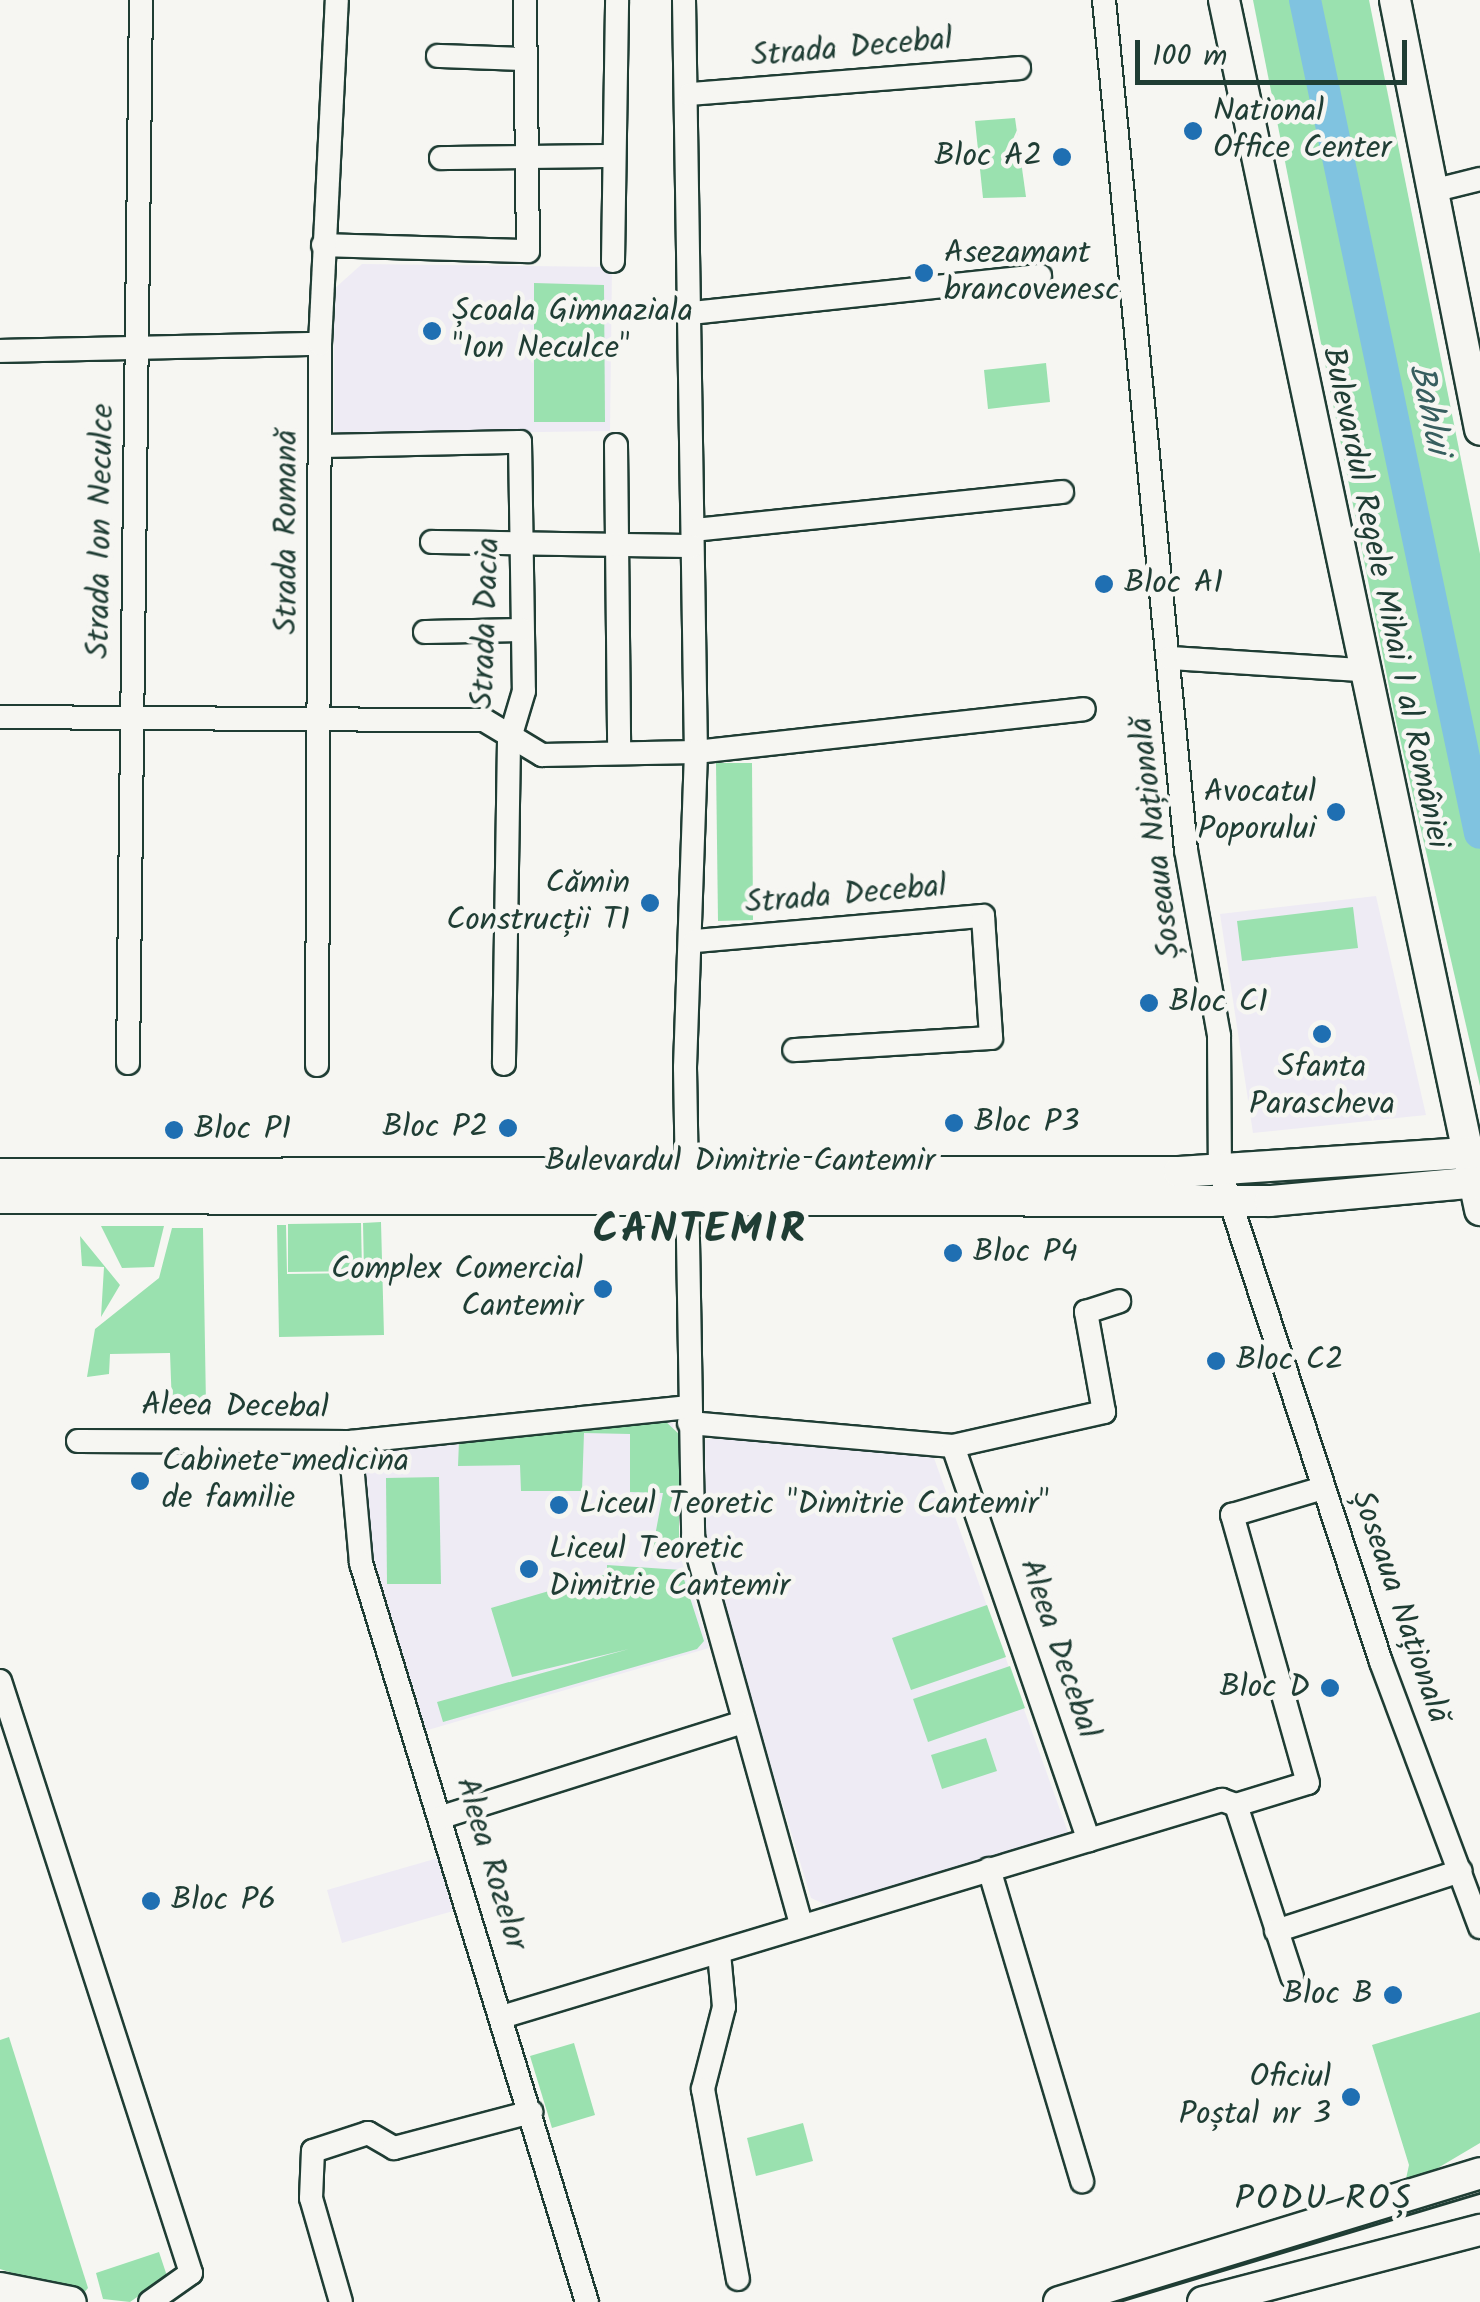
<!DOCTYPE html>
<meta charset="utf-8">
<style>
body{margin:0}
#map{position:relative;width:1480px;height:2302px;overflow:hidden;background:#f6f6f2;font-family:Kalam,sans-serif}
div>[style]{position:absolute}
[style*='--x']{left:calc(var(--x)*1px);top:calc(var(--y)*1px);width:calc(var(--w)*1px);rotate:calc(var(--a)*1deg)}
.built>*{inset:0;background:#eeebf4}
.green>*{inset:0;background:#9ae1af}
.river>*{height:32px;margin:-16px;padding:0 16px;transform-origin:16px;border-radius:16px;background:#80c3e0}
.roads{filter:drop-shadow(2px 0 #1f3d34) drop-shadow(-2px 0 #1f3d34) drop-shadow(0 2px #1f3d34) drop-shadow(0 -2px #1f3d34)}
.minor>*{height:22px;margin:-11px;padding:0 11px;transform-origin:11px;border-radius:11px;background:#f6f6f2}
.major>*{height:30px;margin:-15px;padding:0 15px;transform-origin:15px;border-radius:15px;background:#f6f6f2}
.tram>*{height:2.5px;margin:-1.25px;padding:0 1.25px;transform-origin:1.25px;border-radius:1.25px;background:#1f3d34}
.dots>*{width:28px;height:28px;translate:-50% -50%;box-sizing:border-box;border:5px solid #f6f6f2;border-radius:50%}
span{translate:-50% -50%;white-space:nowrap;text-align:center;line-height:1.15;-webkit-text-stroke:9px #f6f6f2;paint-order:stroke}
.street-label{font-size:32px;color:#1f3d34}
.poi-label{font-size:32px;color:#1f3d34}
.left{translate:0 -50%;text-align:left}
.right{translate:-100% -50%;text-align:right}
.water-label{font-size:35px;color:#375e5f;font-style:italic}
.neighbourhood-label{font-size:35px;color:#1f3d34;letter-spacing:2.5px}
.district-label{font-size:42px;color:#1f3d34;font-weight:700;letter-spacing:2.5px}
.scale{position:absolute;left:1135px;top:40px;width:272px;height:45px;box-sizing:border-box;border:5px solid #1f3d34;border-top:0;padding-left:12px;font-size:30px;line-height:35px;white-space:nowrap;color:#1f3d34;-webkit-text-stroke:8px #f6f6f2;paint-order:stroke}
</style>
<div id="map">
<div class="built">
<div style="clip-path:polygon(362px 264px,612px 267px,610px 431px,334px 435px,334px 289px)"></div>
<div style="clip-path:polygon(1376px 896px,1426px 1115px,1253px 1133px,1220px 914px)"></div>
<div style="clip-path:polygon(673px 1423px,679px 1552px,709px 1648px,421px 1732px,367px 1543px,364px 1462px,375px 1450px)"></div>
<div style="clip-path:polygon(734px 1434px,917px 1449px,934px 1458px,1069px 1835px,831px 1907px,811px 1898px,706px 1552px,705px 1440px)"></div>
<div style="clip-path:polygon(438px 1858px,453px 1911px,342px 1943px,327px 1890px)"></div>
</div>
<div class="green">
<div style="clip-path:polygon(1253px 0,1369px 0,1480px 554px,1480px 1086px,1395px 717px)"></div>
<div style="clip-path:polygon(1015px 118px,1026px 197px,983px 198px,975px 121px)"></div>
<div style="clip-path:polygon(534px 283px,604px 285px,605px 422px,534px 422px)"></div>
<div style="clip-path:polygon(1046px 363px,1050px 402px,988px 409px,984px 370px)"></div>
<div style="clip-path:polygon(716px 763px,752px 763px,753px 920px,718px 921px)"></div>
<div style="clip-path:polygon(1353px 907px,1358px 948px,1242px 961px,1237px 921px)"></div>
<div style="clip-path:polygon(381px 1222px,384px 1335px,279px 1337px,277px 1225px,286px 1225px,287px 1274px,364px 1273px,363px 1223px)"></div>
<div style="clip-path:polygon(361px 1223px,362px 1271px,288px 1272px,288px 1224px)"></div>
<div style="clip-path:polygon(101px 1226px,164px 1226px,154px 1267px,122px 1268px)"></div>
<div style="clip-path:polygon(172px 1228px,203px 1228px,206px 1405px,172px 1407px,170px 1353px,110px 1354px,109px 1374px,87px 1377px,95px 1329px,159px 1278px)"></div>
<div style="clip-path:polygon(80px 1236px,120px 1285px,101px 1317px,104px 1267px,82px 1266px)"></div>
<div style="clip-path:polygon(664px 1420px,679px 1434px,679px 1552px,652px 1552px,663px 1493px,630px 1492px,630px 1434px,584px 1433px,582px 1491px,521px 1491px,520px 1465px,458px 1466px,459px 1441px)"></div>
<div style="clip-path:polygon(439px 1477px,441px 1584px,387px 1584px,386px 1478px)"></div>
<div style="clip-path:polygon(607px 1565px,681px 1570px,704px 1641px,697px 1649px,443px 1722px,437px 1702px,629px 1649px,512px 1677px,491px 1608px,607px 1574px)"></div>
<div style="clip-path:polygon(987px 1605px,1006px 1657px,911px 1690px,892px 1638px)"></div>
<div style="clip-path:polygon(1010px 1666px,1025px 1708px,928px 1742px,913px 1699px)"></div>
<div style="clip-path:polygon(986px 1738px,997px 1771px,942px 1789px,931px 1755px)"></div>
<div style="clip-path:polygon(1480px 2012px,1480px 2143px,1404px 2188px,1409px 2165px,1372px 2045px)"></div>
<div style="clip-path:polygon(9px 2037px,88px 2288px,82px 2295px,0 2269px,0 2040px)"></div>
<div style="clip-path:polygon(574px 2043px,595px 2115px,552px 2128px,530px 2056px)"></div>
<div style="clip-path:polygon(803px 2123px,813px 2161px,756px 2176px,747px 2138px)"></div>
<div style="clip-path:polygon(159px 2252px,167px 2276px,130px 2302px,103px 2299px,96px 2273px)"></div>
</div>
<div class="river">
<div style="--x:1305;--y:0;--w:851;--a:78.14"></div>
</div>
<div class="roads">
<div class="minor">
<div style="--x:684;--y:0;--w:752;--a:89.09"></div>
<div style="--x:696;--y:752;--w:316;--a:92"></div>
<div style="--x:685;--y:1068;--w:469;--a:89"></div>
<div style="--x:693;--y:1537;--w:402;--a:74.4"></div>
<div style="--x:1104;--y:0;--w:854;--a:84.49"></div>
<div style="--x:1186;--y:850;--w:189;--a:79.9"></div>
<div style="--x:1219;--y:1036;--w:134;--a:89.6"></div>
<div style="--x:1220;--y:1170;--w:518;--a:71.88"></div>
<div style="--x:1381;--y:1662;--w:283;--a:69.5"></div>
<div style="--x:438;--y:56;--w:87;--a:2"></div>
<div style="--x:690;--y:94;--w:330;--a:-4.5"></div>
<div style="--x:441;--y:158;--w:173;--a:-0.7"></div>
<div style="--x:1432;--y:191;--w:49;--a:-14"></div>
<div style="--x:323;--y:245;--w:205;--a:1.7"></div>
<div style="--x:528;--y:251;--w:251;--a:-90.7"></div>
<div style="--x:613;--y:261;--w:261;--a:-89.1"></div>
<div style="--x:692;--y:313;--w:350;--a:-6.1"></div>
<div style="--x:0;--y:351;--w:320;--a:-1.3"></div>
<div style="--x:616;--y:445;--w:306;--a:89.4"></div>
<div style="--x:322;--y:446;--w:198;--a:-1.2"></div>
<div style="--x:520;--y:442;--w:249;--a:89.1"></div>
<div style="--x:524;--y:691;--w:52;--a:106.7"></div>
<div style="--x:509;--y:741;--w:323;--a:90.9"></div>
<div style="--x:694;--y:530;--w:370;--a:-5.9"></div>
<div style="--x:432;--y:542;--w:260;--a:0.9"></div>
<div style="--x:425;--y:632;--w:97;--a:-1.2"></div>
<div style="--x:1170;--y:658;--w:191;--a:3.6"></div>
<div style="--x:0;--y:717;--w:484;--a:0.4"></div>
<div style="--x:484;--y:720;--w:68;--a:31.1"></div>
<div style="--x:542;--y:755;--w:154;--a:-1.1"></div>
<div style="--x:696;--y:752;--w:390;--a:-6.3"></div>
<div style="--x:695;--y:941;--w:289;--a:-5"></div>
<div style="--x:983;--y:916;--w:122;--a:86.2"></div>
<div style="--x:991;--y:1038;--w:197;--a:176.5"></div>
<div style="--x:128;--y:1063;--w:1063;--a:-89.3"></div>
<div style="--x:317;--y:1065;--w:721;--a:-89.76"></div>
<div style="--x:320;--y:344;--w:344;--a:-87.2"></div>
<div style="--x:689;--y:1423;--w:265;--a:5"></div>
<div style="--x:953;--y:1446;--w:417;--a:71"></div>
<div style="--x:78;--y:1441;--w:272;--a:0.2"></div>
<div style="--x:350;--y:1442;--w:341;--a:-5.9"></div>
<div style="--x:350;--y:1442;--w:121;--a:84.8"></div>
<div style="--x:361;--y:1563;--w:773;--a:73"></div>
<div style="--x:953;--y:1446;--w:155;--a:-12.7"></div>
<div style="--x:1104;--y:1412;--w:102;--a:-100.2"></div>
<div style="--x:1086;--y:1312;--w:35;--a:-18"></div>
<div style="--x:0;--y:1681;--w:622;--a:72.12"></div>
<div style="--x:191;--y:2273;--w:50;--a:144.7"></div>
<div style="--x:1236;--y:1805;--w:75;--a:-17"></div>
<div style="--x:1308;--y:1783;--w:279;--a:-105.8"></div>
<div style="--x:1232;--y:1515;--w:95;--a:-16.5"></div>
<div style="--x:1236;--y:1805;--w:180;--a:71.9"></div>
<div style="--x:442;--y:1817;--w:312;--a:-17.5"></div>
<div style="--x:989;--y:1869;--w:326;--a:73.4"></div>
<div style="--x:1276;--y:1931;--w:194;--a:-18"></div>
<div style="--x:719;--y:1953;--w:54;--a:84.7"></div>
<div style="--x:724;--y:2007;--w:85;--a:104.4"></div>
<div style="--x:703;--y:2089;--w:193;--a:79.6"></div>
<div style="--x:505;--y:2016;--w:749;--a:-16.77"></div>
<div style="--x:1222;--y:1800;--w:15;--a:20"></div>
<div style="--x:341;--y:2302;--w:108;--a:-106.1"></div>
<div style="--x:311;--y:2198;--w:47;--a:-87.6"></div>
<div style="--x:313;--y:2151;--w:58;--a:-18.1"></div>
<div style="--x:368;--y:2133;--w:30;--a:30"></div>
<div style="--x:394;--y:2148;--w:142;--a:-14.7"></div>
</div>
<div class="major">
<div style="--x:1224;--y:0;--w:1237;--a:78.05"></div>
<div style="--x:1395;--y:0;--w:438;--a:78.8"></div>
<div style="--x:0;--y:1174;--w:1179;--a:-0.1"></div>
<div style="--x:1179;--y:1172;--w:302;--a:-3.8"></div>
<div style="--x:0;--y:1198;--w:1270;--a:0.14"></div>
<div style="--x:1270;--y:1201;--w:211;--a:-5.2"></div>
<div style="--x:0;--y:2288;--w:72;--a:11.2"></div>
<div style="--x:1059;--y:2302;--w:440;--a:-17"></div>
<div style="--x:1203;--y:2302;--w:286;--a:-14.6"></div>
</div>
</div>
<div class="tram">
<div style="--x:1116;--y:2302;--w:380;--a:-16.7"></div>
</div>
<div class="dots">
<div style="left:1193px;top:131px;background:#1f6fb2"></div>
<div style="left:1062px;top:157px;background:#1f6fb2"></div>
<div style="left:924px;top:273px;background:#1f6fb2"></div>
<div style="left:432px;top:331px;background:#1f6fb2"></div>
<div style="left:1104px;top:584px;background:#1f6fb2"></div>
<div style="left:1336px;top:812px;background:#1f6fb2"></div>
<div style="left:650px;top:903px;background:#1f6fb2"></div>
<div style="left:1149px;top:1003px;background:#1f6fb2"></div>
<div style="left:1322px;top:1034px;background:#1f6fb2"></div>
<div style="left:954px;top:1123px;background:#1f6fb2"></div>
<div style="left:508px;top:1128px;background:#1f6fb2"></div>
<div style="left:174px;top:1130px;background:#1f6fb2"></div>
<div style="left:953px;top:1253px;background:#1f6fb2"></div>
<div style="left:603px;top:1289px;background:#1f6fb2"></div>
<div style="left:1216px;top:1361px;background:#1f6fb2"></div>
<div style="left:140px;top:1481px;background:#1f6fb2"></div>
<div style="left:559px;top:1505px;background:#1f6fb2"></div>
<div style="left:529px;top:1569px;background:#1f6fb2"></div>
<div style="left:1330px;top:1688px;background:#1f6fb2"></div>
<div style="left:151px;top:1901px;background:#1f6fb2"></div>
<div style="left:1393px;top:1995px;background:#1f6fb2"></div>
<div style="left:1351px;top:2097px;background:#1f6fb2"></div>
</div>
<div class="street-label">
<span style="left:852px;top:49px;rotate:-5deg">Strada Decebal</span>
<span style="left:102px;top:531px;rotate:-89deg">Strada Ion Neculce</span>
<span style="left:288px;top:532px;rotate:-90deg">Strada Romană</span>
<span style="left:1384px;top:598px;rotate:78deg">Bulevardul Regele Mihai I al României</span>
<span style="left:487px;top:623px;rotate:-88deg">Strada Dacia</span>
<span style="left:1157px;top:838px;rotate:-97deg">Șoseaua Națională</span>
<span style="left:846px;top:896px;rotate:-5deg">Strada Decebal</span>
<span style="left:740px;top:1162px">Bulevardul Dimitrie Cantemir</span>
<span style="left:235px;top:1408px;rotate:1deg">Aleea Decebal</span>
<span style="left:1399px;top:1607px;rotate:71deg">Șoseaua Națională</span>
<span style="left:1058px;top:1649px;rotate:71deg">Aleea Decebal</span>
<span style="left:490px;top:1864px;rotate:73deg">Aleea Rozelor</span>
</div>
<div class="poi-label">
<span class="left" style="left:1213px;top:131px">National<br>Office Center</span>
<span class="right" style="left:1042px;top:157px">Bloc A2</span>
<span class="left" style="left:944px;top:273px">Asezamant<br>brancovenesc</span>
<span class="left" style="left:452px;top:331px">Școala Gimnaziala<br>"Ion Neculce"</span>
<span class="left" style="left:1124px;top:584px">Bloc A1</span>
<span class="right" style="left:1316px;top:812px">Avocatul<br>Poporului</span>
<span class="right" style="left:630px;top:903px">Cămin<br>Construcții T1</span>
<span class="left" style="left:1169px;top:1003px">Bloc C1</span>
<span style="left:1322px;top:1087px">Sfanta<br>Parascheva</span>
<span class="left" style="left:974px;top:1123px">Bloc P3</span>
<span class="right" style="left:488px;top:1128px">Bloc P2</span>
<span class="left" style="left:194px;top:1130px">Bloc P1</span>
<span class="left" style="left:973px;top:1253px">Bloc P4</span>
<span class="right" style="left:583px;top:1289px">Complex Comercial<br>Cantemir</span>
<span class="left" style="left:1236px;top:1361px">Bloc C2</span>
<span class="left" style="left:162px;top:1481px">Cabinete medicina<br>de familie</span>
<span class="left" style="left:579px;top:1505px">Liceul Teoretic "Dimitrie Cantemir"</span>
<span class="left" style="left:549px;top:1569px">Liceul Teoretic<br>Dimitrie Cantemir</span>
<span class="right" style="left:1310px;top:1688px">Bloc D</span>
<span class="left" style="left:171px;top:1901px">Bloc P6</span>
<span class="right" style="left:1373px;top:1995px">Bloc B</span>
<span class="right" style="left:1331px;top:2097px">Oficiul<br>Poștal nr 3</span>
</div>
<div class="water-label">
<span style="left:1428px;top:409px;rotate:78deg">Bahlui</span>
</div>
<div class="neighbourhood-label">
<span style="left:1324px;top:2200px">PODU ROȘ</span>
</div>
<div class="district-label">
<span style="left:700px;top:1231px">CANTEMIR</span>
</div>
<div class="scale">100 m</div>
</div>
